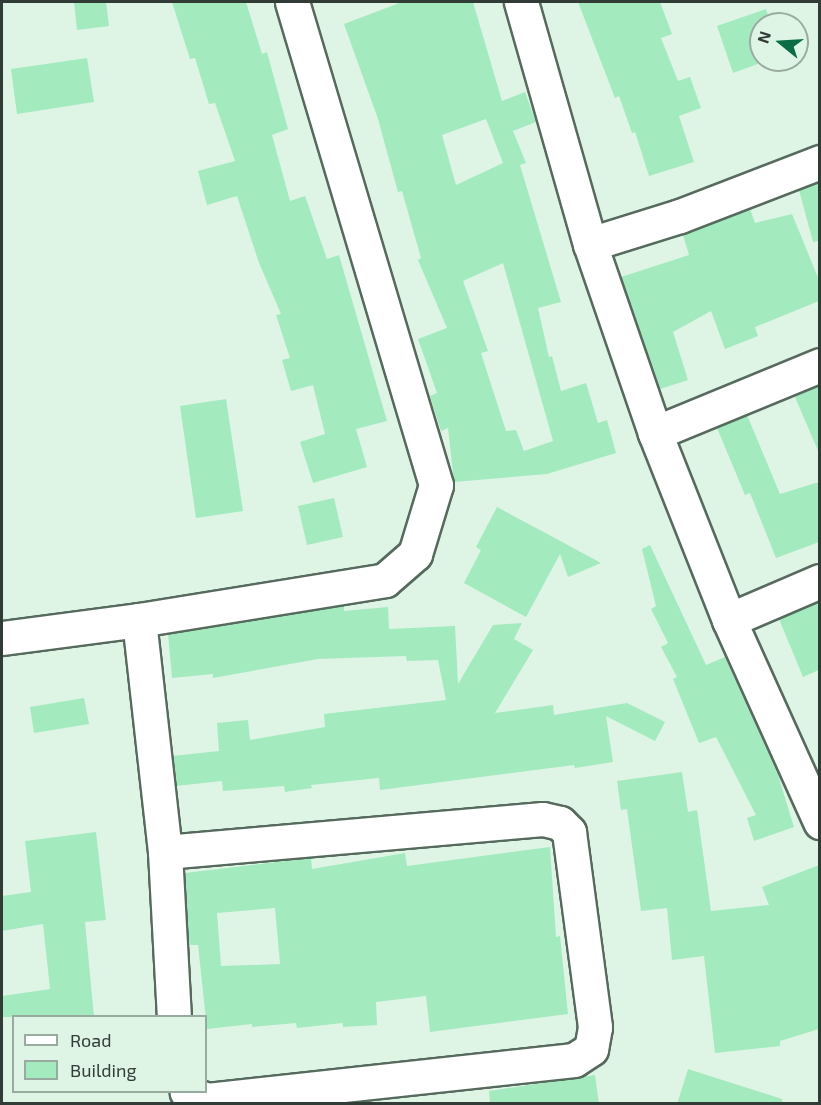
<!DOCTYPE html>
<style>
body{margin:0}
#map{position:relative;width:821px;height:1105px;overflow:hidden;background:#def5e6;font-family:"Exo 2",sans-serif}
div>[style]{position:absolute}
[style*='--x']{left:calc(var(--x)*1px);top:calc(var(--y)*1px);width:calc(var(--w)*1px);rotate:calc(var(--a)*1deg)}
.building>*{inset:0;background:#a3eabf}
.roads{filter:drop-shadow(2px 0 #566a5d) drop-shadow(-2px 0 #566a5d) drop-shadow(0 2px #566a5d) drop-shadow(0 -2px #566a5d)}
.minor>*{height:33px;margin:-16.5px;padding:0 16.5px;transform-origin:16.5px;border-radius:16.5px;background:#fff}
span{translate:-50% -50%;white-space:nowrap;text-align:center;line-height:1.15;-webkit-text-stroke:5px #def5e6;paint-order:stroke}
.frame{position:absolute;inset:0;border:3px solid #323c36;pointer-events:none}
.legend{position:absolute;left:12px;top:1015px;width:195px;height:78px;box-sizing:border-box;background:#def5e6;border:2px solid #99aba0;margin:0;padding:8px 10px;list-style:none;font-size:18px;color:#323c36}
.legend li{display:flex;align-items:center;gap:12px;height:30px}
.legend b{width:30px;border:2px solid #99aba0}
.north{position:absolute;left:749px;top:12px;width:60px;height:60px;box-sizing:border-box;background:#def5e6;border:2px solid #99aba0;border-radius:50%;rotate:288deg;font-size:16px;font-weight:700;line-height:24px;text-align:center;color:#323c36}
.north::after{content:'';display:block;margin:auto;width:21px;height:27px;background:#0a6d43;clip-path:polygon(50% 0,100% 100%,50% 72%,0 100%)}
</style>
<div id="map">
<div class="building">
<div style="clip-path:polygon(74px 2px,106px 2px,109px 26px,77px 30px)"></div>
<div style="clip-path:polygon(172px 2px,246px 2px,262px 54px,267px 52px,288px 129px,272px 135px,290px 201px,305px 196px,327px 259px,339px 255px,387px 421px,356px 429px,367px 467px,313px 483px,300px 442px,325px 434px,313px 385px,291px 391px,282px 360px,290px 358px,276px 315px,281px 314px,259px 263px,237px 196px,207px 205px,198px 171px,235px 161px,215px 103px,209px 104px,195px 58px,190px 59px)"></div>
<div style="clip-path:polygon(evenodd,402px 2px,473px 2px,502px 101px,525px 92px,536px 122px,513px 131px,526px 163px,520px 165px,561px 302px,538px 308px,549px 357px,552px 356px,561px 391px,586px 383px,598px 423px,607px 420px,616px 453px,547px 474px,454px 482px,448px 428px,441px 431px,430px 396px,437px 393px,418px 339px,447px 328px,418px 260px,421px 258px,402px 191px,398px 192px,378px 119px,344px 24px,402px 2px,486px 119px,503px 163px,456px 185px,442px 135px,486px 119px,402px 2px,503px 263px,553px 441px,524px 451px,516px 430px,506px 431px,481px 353px,488px 351px,463px 281px,503px 263px)"></div>
<div style="clip-path:polygon(578px 2px,660px 2px,672px 34px,661px 38px,678px 81px,690px 77px,701px 108px,679px 116px,694px 162px,649px 176px,635px 132px,632px 133px,619px 96px,615px 98px)"></div>
<div style="clip-path:polygon(766px 9px,771px 24px,761px 24px,761px 60px,769px 60px,733px 73px,717px 26px)"></div>
<div style="clip-path:polygon(87px 58px,94px 102px,17px 114px,11px 69px)"></div>
<div style="clip-path:polygon(819px 182px,819px 241px,813px 242px,799px 190px)"></div>
<div style="clip-path:polygon(750px 209px,755px 223px,792px 214px,819px 280px,819px 301px,755px 327px,758px 336px,725px 349px,711px 311px,673px 332px,688px 380px,660px 389px,621px 277px,689px 255px,683px 235px)"></div>
<div style="clip-path:polygon(819px 386px,819px 453px,795px 397px)"></div>
<div style="clip-path:polygon(226px 399px,243px 511px,196px 518px,180px 406px)"></div>
<div style="clip-path:polygon(747px 415px,780px 494px,819px 482px,819px 542px,776px 558px,750px 493px,745px 495px,717px 428px)"></div>
<div style="clip-path:polygon(334px 498px,343px 537px,307px 545px,298px 506px)"></div>
<div style="clip-path:polygon(497px 507px,553px 537px,601px 563px,568px 577px,560px 554px,526px 617px,464px 583px,481px 550px,476px 547px)"></div>
<div style="clip-path:polygon(650px 545px,706px 665px,725px 657px,778px 775px,794px 827px,754px 841px,747px 818px,756px 815px,716px 737px,699px 743px,673px 679px,677px 677px,661px 647px,668px 643px,651px 609px,656px 606px,642px 549px)"></div>
<div style="clip-path:polygon(819px 602px,819px 670px,803px 677px,779px 619px)"></div>
<div style="clip-path:polygon(344px 606px,344px 611px,388px 607px,389px 629px,455px 626px,458px 684px,493px 625px,522px 623px,514px 639px,533px 650px,495px 713px,553px 705px,554px 715px,627px 703px,665px 722px,655px 741px,606px 716px,613px 762px,575px 768px,574px 765px,380px 790px,379px 778px,311px 785px,312px 788px,285px 792px,284px 786px,223px 791px,222px 781px,176px 786px,173px 756px,219px 751px,217px 723px,248px 720px,250px 740px,325px 727px,324px 714px,446px 700px,438px 660px,407px 661px,406px 656px,318px 659px,213px 678px,213px 674px,172px 678px,168px 634px)"></div>
<div style="clip-path:polygon(84px 698px,89px 724px,34px 733px,30px 707px)"></div>
<div style="clip-path:polygon(682px 772px,688px 812px,697px 810px,711px 911px,769px 905px,762px 887px,819px 865px,819px 1029px,780px 1041px,780px 1046px,715px 1053px,704px 956px,672px 960px,667px 908px,641px 911px,627px 809px,621px 810px,617px 781px)"></div>
<div style="clip-path:polygon(96px 832px,106px 920px,85px 922px,94px 1017px,2px 1017px,2px 996px,50px 989px,43px 924px,2px 931px,2px 896px,31px 892px,25px 841px)"></div>
<div style="clip-path:polygon(evenodd,550px 847px,556px 937px,560px 936px,568px 1014px,430px 1032px,426px 996px,376px 1002px,377px 1025px,343px 1027px,343px 1023px,297px 1028px,296px 1023px,252px 1027px,252px 1024px,207px 1029px,198px 945px,189px 945px,185px 873px,311px 858px,312px 869px,405px 853px,407px 866px,550px 847px,275px 908px,280px 964px,221px 966px,217px 913px,275px 908px)"></div>
<div style="clip-path:polygon(688px 1069px,782px 1099px,782px 1104px,677px 1104px)"></div>
<div style="clip-path:polygon(595px 1075px,599px 1104px,490px 1104px,489px 1091px)"></div>
</div>
<div class="roads">
<div class="minor">
<div style="--x:521;--y:2;--w:252;--a:74.1"></div>
<div style="--x:590;--y:244;--w:200;--a:71"></div>
<div style="--x:655;--y:433;--w:201;--a:68.4"></div>
<div style="--x:729;--y:620;--w:222;--a:65.7"></div>
<div style="--x:590;--y:244;--w:94;--a:-17.3"></div>
<div style="--x:680;--y:216;--w:150;--a:-21.1"></div>
<div style="--x:655;--y:433;--w:178;--a:-22.4"></div>
<div style="--x:139;--y:620;--w:249;--a:-9.2"></div>
<div style="--x:385;--y:580;--w:40;--a:-41"></div>
<div style="--x:415;--y:554;--w:72;--a:-73.1"></div>
<div style="--x:436;--y:485;--w:504;--a:-106.6"></div>
<div style="--x:729;--y:620;--w:99;--a:-23.2"></div>
<div style="--x:2;--y:638;--w:138;--a:-7.5"></div>
<div style="--x:139;--y:620;--w:233;--a:83.6"></div>
<div style="--x:165;--y:852;--w:164;--a:86.9"></div>
<div style="--x:165;--y:852;--w:379;--a:-5"></div>
<div style="--x:543;--y:819;--w:17;--a:13"></div>
<div style="--x:560;--y:823;--w:13;--a:45"></div>
<div style="--x:569;--y:832;--w:197;--a:82.4"></div>
<div style="--x:595;--y:1027;--w:22;--a:100"></div>
<div style="--x:591;--y:1049;--w:20;--a:147"></div>
<div style="--x:574;--y:1060;--w:369;--a:173.8"></div>
<div style="--x:207;--y:1100;--w:22;--a:-158"></div>
</div>
</div>
<div class="frame"></div>
<ul class="legend">
<li><b style="height:8px;background:#fff"></b>Road</li>
<li><b style="height:16px;background:#a3eabf"></b>Building</li>
</ul>
<div class="north">N</div>
</div>
